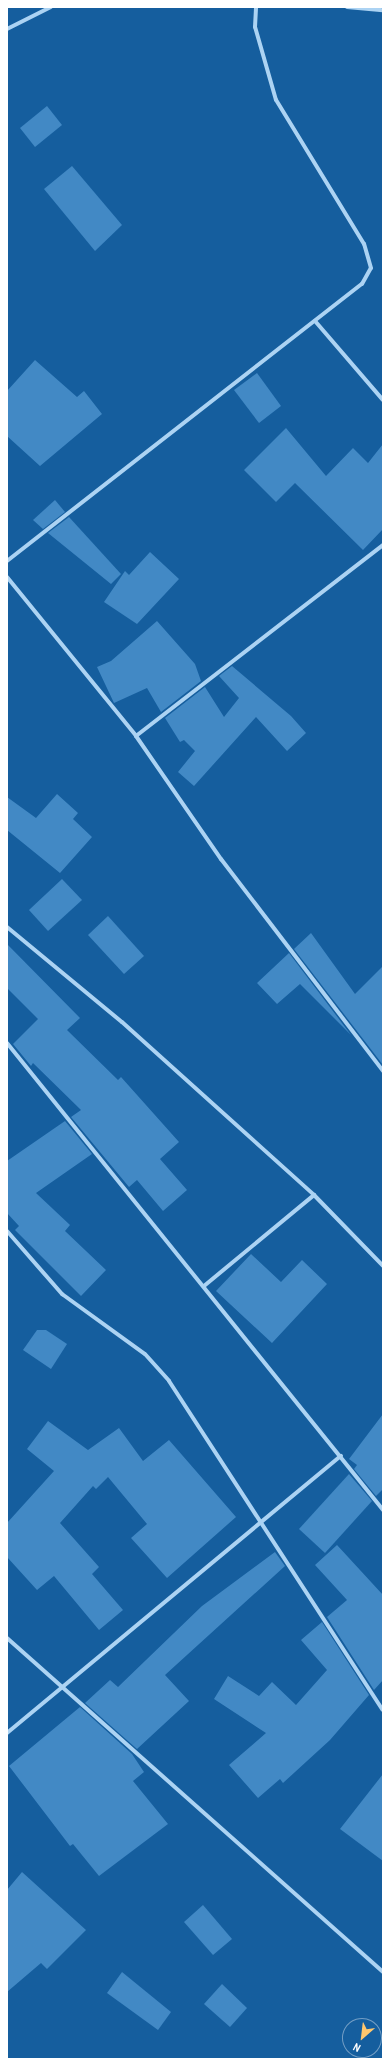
<!DOCTYPE html>
<style>
body{margin:0}
#map{position:relative;width:390px;height:2066px;overflow:hidden;background:#155e9e;font-family:"Archivo Narrow",sans-serif}
div>[style]{position:absolute}
[style*='--x']{left:calc(var(--x)*1px);top:calc(var(--y)*1px);width:calc(var(--w)*1px);rotate:calc(var(--a)*1deg)}
.building>*{inset:0;background:#4289c5}
.minor>*{height:4px;margin:-2px;padding:0 2px;transform-origin:2px;border-radius:2px;background:#acd3f3}
span{translate:-50% -50%;white-space:nowrap;text-align:center;line-height:1.15;-webkit-text-stroke:4px #155e9e;paint-order:stroke}
.frame{position:absolute;inset:0;border:8px solid #fff;pointer-events:none}
.north{position:absolute;left:342px;top:2018px;width:40px;height:40px;box-sizing:border-box;background:#155e9e;border:1px solid #739ec5;border-radius:50%;rotate:208deg;font-size:11px;font-weight:700;line-height:16px;text-align:center;color:#fff}
.north::after{content:'';display:block;margin:auto;width:14px;height:18px;background:#ffc76e;clip-path:polygon(50% 0,100% 100%,50% 72%,0 100%)}
</style>
<div id="map">
<div class="building">
<div style="clip-path:polygon(47px 106px,62px 125px,35px 147px,20px 128px)"></div>
<div style="clip-path:polygon(72px 166px,122px 225px,95px 251px,44px 189px)"></div>
<div style="clip-path:polygon(35px 360px,77px 397px,84px 391px,102px 414px,40px 466px,7px 436px,7px 391px)"></div>
<div style="clip-path:polygon(257px 373px,281px 406px,259px 423px,234px 390px)"></div>
<div style="clip-path:polygon(286px 428px,326px 476px,353px 448px,368px 463px,383px 444px,383px 529px,363px 550px,295px 483px,276px 502px,244px 470px)"></div>
<div style="clip-path:polygon(55px 500px,65px 512px,43px 529px,33px 520px)"></div>
<div style="clip-path:polygon(69px 517px,121px 574px,111px 584px,48px 533px)"></div>
<div style="clip-path:polygon(150px 552px,179px 579px,137px 624px,104px 602px,125px 571px,129px 575px)"></div>
<div style="clip-path:polygon(157px 621px,195px 664px,201px 681px,161px 712px,147px 688px,114px 703px,97px 667px,111px 661px)"></div>
<div style="clip-path:polygon(232px 666px,291px 716px,306px 733px,287px 751px,256px 717px,194px 786px,178px 772px,195px 751px,184px 740px,180px 742px,165px 718px,205px 687px,224px 717px,239px 698px,219px 676px)"></div>
<div style="clip-path:polygon(57px 794px,78px 813px,73px 819px,92px 837px,60px 873px,7px 830px,7px 797px,36px 818px)"></div>
<div style="clip-path:polygon(62px 879px,82px 900px,48px 931px,29px 910px)"></div>
<div style="clip-path:polygon(108px 916px,144px 956px,124px 974px,88px 935px)"></div>
<div style="clip-path:polygon(311px 933px,355px 994px,383px 966px,383px 1065px,294px 949px)"></div>
<div style="clip-path:polygon(7px 944px,80px 1018px,67px 1030px,118px 1080px,121px 1077px,179px 1142px,160px 1159px,187px 1190px,163px 1211px,137px 1180px,129px 1187px,71px 1117px,81px 1110px,33px 1063px,31px 1066px,13px 1044px,38px 1019px,7px 988px)"></div>
<div style="clip-path:polygon(289px 953px,351px 1035px,300px 984px,277px 1004px,257px 983px)"></div>
<div style="clip-path:polygon(65px 1121px,92px 1154px,36px 1193px,70px 1225px,65px 1231px,106px 1270px,81px 1296px,15px 1230px,19px 1226px,7px 1213px,7px 1161px)"></div>
<div style="clip-path:polygon(251px 1254px,281px 1282px,302px 1260px,327px 1284px,272px 1343px,216px 1291px)"></div>
<div style="clip-path:polygon(37px 1330px,46px 1330px,67px 1344px,51px 1369px,23px 1350px)"></div>
<div style="clip-path:polygon(383px 1414px,383px 1489px,376px 1496px,354px 1469px,357px 1465px,349px 1459px)"></div>
<div style="clip-path:polygon(48px 1421px,88px 1450px,119px 1428px,143px 1461px,169px 1440px,236px 1517px,167px 1578px,131px 1538px,147px 1524px,108px 1477px,96px 1489px,93px 1486px,60px 1523px,99px 1567px,92px 1574px,123px 1610px,99px 1630px,54px 1576px,37px 1590px,7px 1557px,7px 1523px,54px 1471px,27px 1449px)"></div>
<div style="clip-path:polygon(349px 1474px,372px 1501px,325px 1553px,299px 1529px)"></div>
<div style="clip-path:polygon(337px 1545px,383px 1595px,383px 1680px,374px 1690px,327px 1617px,347px 1600px,315px 1565px)"></div>
<div style="clip-path:polygon(275px 1552px,285px 1566px,165px 1675px,189px 1701px,137px 1749px,85px 1703px,110px 1680px,118px 1687px,202px 1606px)"></div>
<div style="clip-path:polygon(322px 1622px,369px 1695px,330px 1740px,283px 1783px,280px 1779px,258px 1798px,229px 1765px,266px 1733px,214px 1699px,228px 1676px,259px 1696px,272px 1682px,296px 1705px,327px 1670px,301px 1640px)"></div>
<div style="clip-path:polygon(80px 1707px,132px 1754px,144px 1772px,133px 1781px,168px 1824px,99px 1876px,73px 1844px,70px 1846px,9px 1766px)"></div>
<div style="clip-path:polygon(383px 1774px,383px 1861px,340px 1829px)"></div>
<div style="clip-path:polygon(22px 1872px,86px 1930px,47px 1969px,41px 1963px,7px 1992px,7px 1890px)"></div>
<div style="clip-path:polygon(203px 1905px,232px 1939px,213px 1955px,184px 1922px)"></div>
<div style="clip-path:polygon(122px 1972px,171px 2012px,158px 2030px,107px 1993px)"></div>
<div style="clip-path:polygon(222px 1984px,247px 2008px,230px 2027px,204px 2004px)"></div>
</div>
<div class="minor">
<div style="--x:347;--y:7;--w:36;--a:5"></div>
<div style="--x:7;--y:29;--w:49;--a:-26.6"></div>
<div style="--x:315;--y:321;--w:104;--a:49.3"></div>
<div style="--x:7;--y:561;--w:450;--a:-38"></div>
<div style="--x:362;--y:284;--w:18;--a:-61"></div>
<div style="--x:371;--y:268;--w:25;--a:-106"></div>
<div style="--x:364;--y:244;--w:169;--a:-121.4"></div>
<div style="--x:276;--y:100;--w:76;--a:-106"></div>
<div style="--x:255;--y:27;--w:20;--a:-87"></div>
<div style="--x:7;--y:577;--w:205;--a:50.9"></div>
<div style="--x:136;--y:736;--w:150;--a:55.4"></div>
<div style="--x:221;--y:859;--w:267;--a:52.6"></div>
<div style="--x:136;--y:736;--w:312;--a:-37.7"></div>
<div style="--x:7;--y:927;--w:149;--a:39.6"></div>
<div style="--x:122;--y:1022;--w:258;--a:42"></div>
<div style="--x:314;--y:1195;--w:99;--a:45.8"></div>
<div style="--x:7;--y:1043;--w:600;--a:51.16"></div>
<div style="--x:7;--y:1231;--w:84;--a:48.9"></div>
<div style="--x:62;--y:1294;--w:102;--a:35.9"></div>
<div style="--x:145;--y:1354;--w:36;--a:48"></div>
<div style="--x:169;--y:1381;--w:392;--a:57"></div>
<div style="--x:204;--y:1286;--w:143;--a:-39.6"></div>
<div style="--x:7;--y:1638;--w:503;--a:41.61"></div>
<div style="--x:7;--y:1733;--w:434;--a:-39.7"></div>
</div>
<div class="frame"></div>
<div class="north">N</div>
</div>
